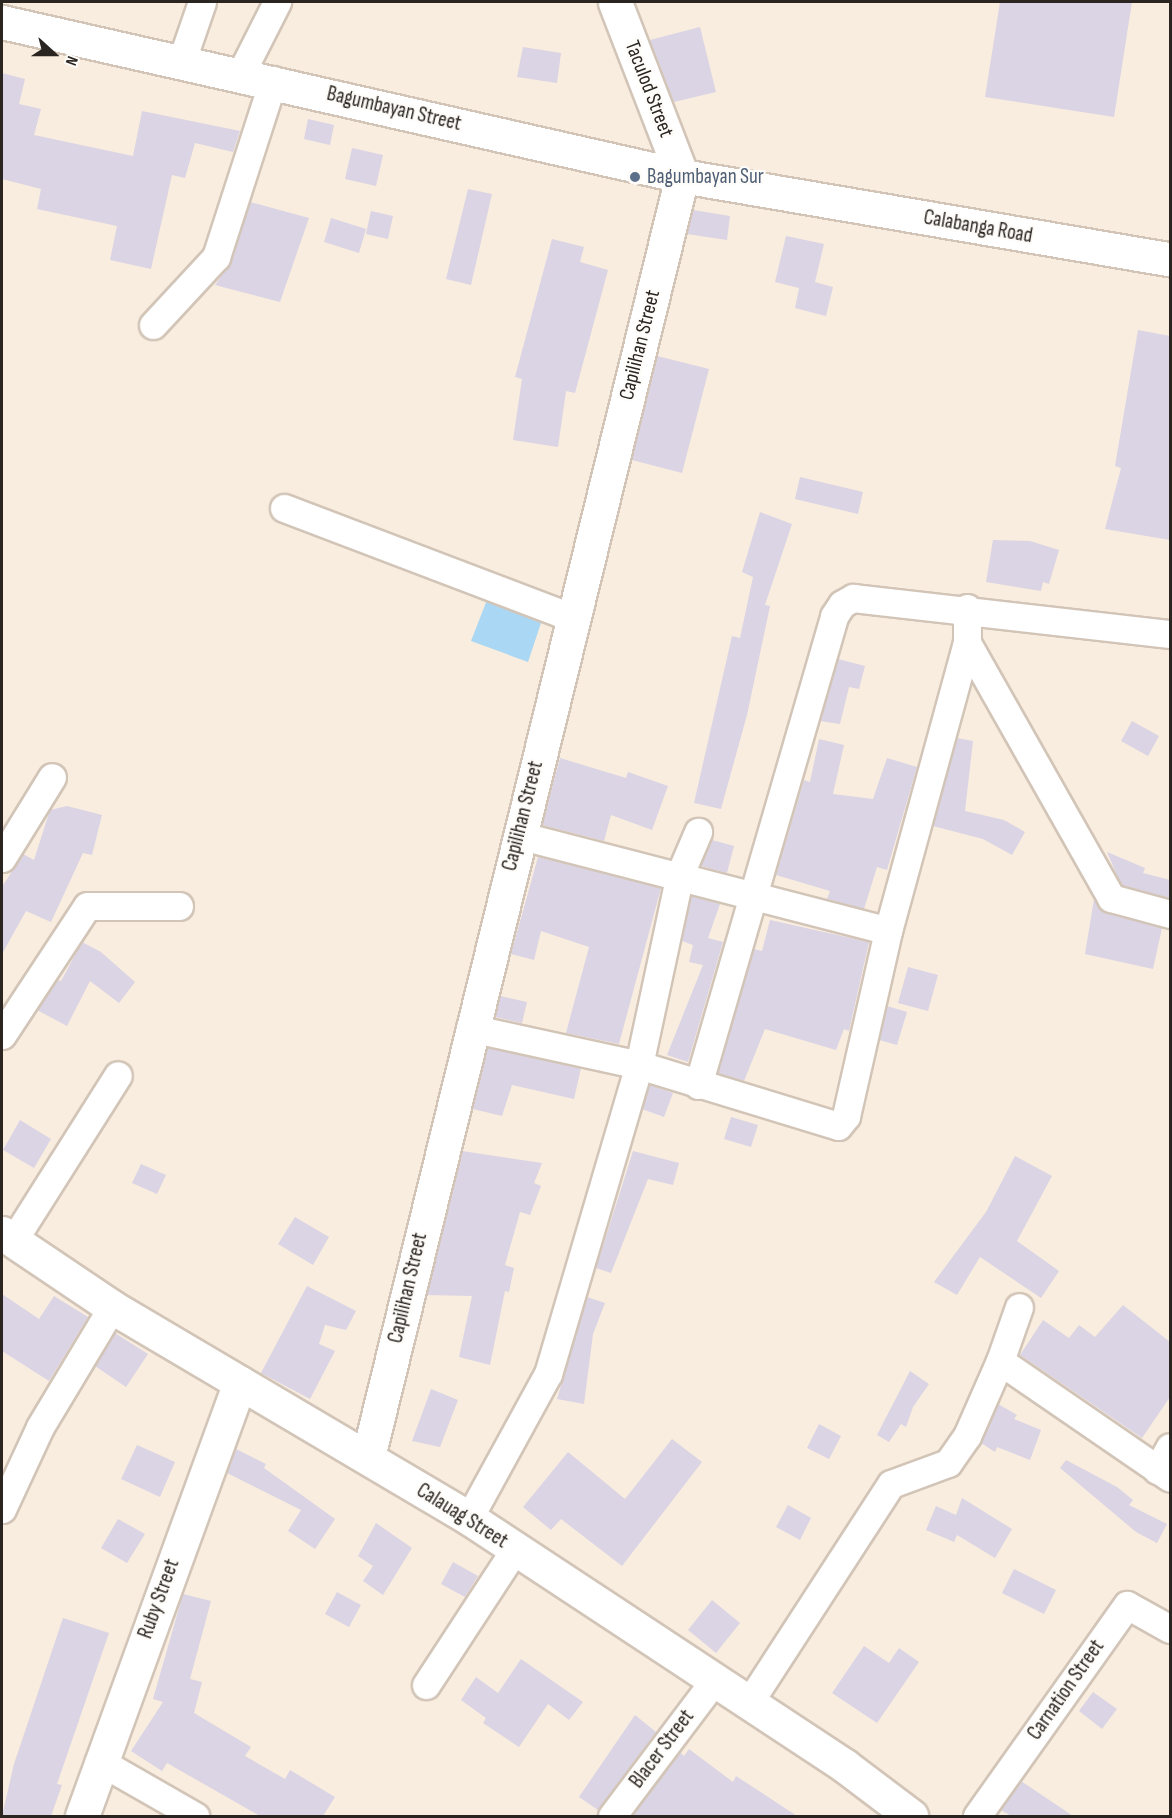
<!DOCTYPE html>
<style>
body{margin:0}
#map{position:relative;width:1172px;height:1818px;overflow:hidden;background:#f9eddf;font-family:"Sofia Sans Condensed",sans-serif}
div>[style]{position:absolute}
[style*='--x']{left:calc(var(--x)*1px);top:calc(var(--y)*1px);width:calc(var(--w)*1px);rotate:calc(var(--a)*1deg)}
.water>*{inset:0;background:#a9d7f4}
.building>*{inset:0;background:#dad4e4}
.roads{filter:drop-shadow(2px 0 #d2c5b8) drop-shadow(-2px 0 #d2c5b8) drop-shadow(0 2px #d2c5b8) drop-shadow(0 -2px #d2c5b8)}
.street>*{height:27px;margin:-13.5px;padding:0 13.5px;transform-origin:13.5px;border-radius:13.5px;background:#fff}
.secondary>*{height:33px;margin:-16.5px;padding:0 16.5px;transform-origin:16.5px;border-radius:16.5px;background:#fff}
.dots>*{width:16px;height:16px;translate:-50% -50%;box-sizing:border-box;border:3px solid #fefcf9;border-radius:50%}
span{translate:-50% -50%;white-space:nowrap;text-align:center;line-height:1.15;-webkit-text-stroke:4.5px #fefcf9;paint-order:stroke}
.street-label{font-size:21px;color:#2a2520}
.service-label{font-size:21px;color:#4e5e75}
.left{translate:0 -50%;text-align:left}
.frame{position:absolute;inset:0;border:3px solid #2a2520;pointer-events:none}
.north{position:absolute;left:24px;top:24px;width:60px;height:60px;-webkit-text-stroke:4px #fefcf9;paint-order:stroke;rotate:111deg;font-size:16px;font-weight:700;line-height:24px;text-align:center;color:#2a2520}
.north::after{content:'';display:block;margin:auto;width:21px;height:27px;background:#2a2520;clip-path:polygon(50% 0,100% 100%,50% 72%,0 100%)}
</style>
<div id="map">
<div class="water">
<div style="clip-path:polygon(487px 600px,542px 620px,528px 662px,471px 641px)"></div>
</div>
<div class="building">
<div style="clip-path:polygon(1000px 2px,1132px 2px,1114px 117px,985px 97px)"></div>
<div style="clip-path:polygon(700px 27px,716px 92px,674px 102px,650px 40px)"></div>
<div style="clip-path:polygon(523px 47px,561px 53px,557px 83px,517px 77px)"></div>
<div style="clip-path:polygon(2px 73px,25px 79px,19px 104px,41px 109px,34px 135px,133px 156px,142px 111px,240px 131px,233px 152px,195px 143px,185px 178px,172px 175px,151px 269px,110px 260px,117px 226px,37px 209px,41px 189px,2px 179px)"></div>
<div style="clip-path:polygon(308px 119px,334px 125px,330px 145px,304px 139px)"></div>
<div style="clip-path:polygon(352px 148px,383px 155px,376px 186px,345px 179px)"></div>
<div style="clip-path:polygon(468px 189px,492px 194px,471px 285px,446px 279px)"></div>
<div style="clip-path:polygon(250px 202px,309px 218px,280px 302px,215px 285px,231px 262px)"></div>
<div style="clip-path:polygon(693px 210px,730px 216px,727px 240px,687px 234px)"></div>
<div style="clip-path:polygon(371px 211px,393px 216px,388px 239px,366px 234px)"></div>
<div style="clip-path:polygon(331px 218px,366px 229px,359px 253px,324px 242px)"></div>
<div style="clip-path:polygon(786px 236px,824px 244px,815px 282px,833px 287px,826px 316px,795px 308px,799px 288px,775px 282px)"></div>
<div style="clip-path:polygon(552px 239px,584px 247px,580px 262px,608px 270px,575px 393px,566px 391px,558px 447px,513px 440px,522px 379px,515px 377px)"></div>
<div style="clip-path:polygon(1138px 330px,1170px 336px,1170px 540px,1105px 529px,1121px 468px,1115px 466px)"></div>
<div style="clip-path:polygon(657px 356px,709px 369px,682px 473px,632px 460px)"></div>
<div style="clip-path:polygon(800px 477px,863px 492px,858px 514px,795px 499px)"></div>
<div style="clip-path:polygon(760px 512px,792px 524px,765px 605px,770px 606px,747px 715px,721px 809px,694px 803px,732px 636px,740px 638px,753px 577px,742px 572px)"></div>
<div style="clip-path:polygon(993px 540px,1030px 541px,1059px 550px,1049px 584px,1043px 582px,1041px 591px,986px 582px)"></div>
<div style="clip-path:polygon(838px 659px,865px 666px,859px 689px,849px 687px,840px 724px,820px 721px)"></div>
<div style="clip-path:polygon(1132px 721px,1159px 736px,1148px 756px,1121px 741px)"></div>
<div style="clip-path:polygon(957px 738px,973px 741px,965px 811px,1004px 820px,1025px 832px,1012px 855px,983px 839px,933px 826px)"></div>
<div style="clip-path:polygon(819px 739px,844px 745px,833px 794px,873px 799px,887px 758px,917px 767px,887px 870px,877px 867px,864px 909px,827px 899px,830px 891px,776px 875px,804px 780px,810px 782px)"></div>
<div style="clip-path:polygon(560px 758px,626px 778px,628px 772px,668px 786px,652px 830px,611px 815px,604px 841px,542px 825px)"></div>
<div style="clip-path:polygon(67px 806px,102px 815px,92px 855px,83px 853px,51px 922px,26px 911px,2px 954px,2px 887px,23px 854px,34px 860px,50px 810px)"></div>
<div style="clip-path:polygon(712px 840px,734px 846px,727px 873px,701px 866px)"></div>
<div style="clip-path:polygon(1107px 852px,1145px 868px,1143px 873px,1170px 880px,1170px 898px,1121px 885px)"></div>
<div style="clip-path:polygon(538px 857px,661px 888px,619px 1044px,566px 1033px,589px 947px,541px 931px,534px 960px,511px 954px)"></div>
<div style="clip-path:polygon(691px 896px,720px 904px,708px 938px,723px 942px,688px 1062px,667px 1055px,703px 965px,689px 962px,693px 945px,682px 941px)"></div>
<div style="clip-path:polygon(1094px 899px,1106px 913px,1162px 928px,1153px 969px,1085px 954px)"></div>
<div style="clip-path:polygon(770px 920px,869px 942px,849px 1031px,844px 1029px,836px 1050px,765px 1029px,744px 1081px,718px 1073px,754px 949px,762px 951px)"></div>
<div style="clip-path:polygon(82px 942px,101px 952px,135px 982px,119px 1003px,90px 981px,67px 1026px,37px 1010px,57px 980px,61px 981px)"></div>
<div style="clip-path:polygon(908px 967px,938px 975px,928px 1011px,898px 1003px)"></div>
<div style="clip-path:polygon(500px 996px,527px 1002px,522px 1023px,495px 1017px)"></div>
<div style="clip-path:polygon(887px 1006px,907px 1012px,897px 1045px,879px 1040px)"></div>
<div style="clip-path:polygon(488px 1048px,581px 1068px,574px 1099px,512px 1085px,502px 1116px,473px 1109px)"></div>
<div style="clip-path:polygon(650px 1085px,673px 1093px,664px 1117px,642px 1109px)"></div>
<div style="clip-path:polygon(731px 1117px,758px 1125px,751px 1147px,724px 1139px)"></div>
<div style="clip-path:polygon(20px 1120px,51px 1139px,34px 1168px,3px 1150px)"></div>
<div style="clip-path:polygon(462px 1151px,542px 1163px,534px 1183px,541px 1186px,530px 1215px,520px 1212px,505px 1265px,514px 1268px,509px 1292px,505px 1291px,490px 1365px,459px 1357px,472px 1296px,427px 1295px)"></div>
<div style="clip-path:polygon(633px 1151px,679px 1163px,673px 1185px,648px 1179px,611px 1273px,596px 1268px)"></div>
<div style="clip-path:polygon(1015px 1156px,1052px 1176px,1017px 1241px,1059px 1271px,1041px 1298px,980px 1257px,957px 1295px,934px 1282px,986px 1212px)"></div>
<div style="clip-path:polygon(141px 1164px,166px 1175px,157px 1194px,132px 1183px)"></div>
<div style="clip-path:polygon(295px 1217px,329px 1237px,313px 1265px,278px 1244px)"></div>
<div style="clip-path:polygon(307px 1286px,356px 1311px,346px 1330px,325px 1325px,319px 1344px,335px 1351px,310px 1399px,261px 1373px)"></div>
<div style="clip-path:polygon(2px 1294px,39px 1319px,54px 1296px,88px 1317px,49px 1381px,2px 1351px)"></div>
<div style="clip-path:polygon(587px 1297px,605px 1303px,593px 1334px,584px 1404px,557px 1399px)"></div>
<div style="clip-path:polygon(1123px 1305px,1170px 1342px,1170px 1397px,1142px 1438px,1020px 1355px,1043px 1320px,1069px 1338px,1079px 1325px,1095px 1337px)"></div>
<div style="clip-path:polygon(115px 1333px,148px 1354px,126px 1387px,95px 1366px)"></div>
<div style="clip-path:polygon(910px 1371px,929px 1384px,913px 1407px,906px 1427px,901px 1424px,889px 1442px,877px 1435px)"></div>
<div style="clip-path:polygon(431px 1389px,458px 1400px,440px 1447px,412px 1441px)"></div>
<div style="clip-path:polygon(998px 1404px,1017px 1415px,1014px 1419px,1041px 1430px,1030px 1460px,997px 1447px,995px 1452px,981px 1443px)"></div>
<div style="clip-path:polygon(819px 1424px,841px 1436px,829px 1459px,807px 1448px)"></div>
<div style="clip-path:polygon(672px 1439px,702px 1462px,622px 1566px,561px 1519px,551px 1530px,523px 1507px,568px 1452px,625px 1499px)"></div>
<div style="clip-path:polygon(137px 1445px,175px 1462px,160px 1497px,121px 1479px)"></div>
<div style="clip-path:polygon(236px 1449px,266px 1464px,264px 1468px,335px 1519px,315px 1549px,288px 1531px,301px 1510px,227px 1473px)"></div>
<div style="clip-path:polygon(1066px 1460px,1117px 1487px,1133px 1500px,1129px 1505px,1167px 1524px,1157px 1543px,1136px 1532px,1060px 1468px)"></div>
<div style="clip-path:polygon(962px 1498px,1012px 1529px,995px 1558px,957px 1535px,954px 1542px,926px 1530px,936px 1506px,956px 1515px)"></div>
<div style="clip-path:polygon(788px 1505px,811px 1518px,800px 1540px,776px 1527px)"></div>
<div style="clip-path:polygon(118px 1519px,145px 1534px,127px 1563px,101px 1548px)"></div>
<div style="clip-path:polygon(376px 1523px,412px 1548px,383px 1595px,363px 1581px,373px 1566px,358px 1556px)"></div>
<div style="clip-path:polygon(453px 1562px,478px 1576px,465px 1597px,441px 1584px)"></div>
<div style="clip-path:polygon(1014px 1569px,1056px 1590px,1044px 1614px,1002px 1593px)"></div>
<div style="clip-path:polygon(337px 1592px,361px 1605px,349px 1627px,325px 1614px)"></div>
<div style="clip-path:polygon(183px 1594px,211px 1601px,190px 1679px,202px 1682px,194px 1713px,251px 1747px,245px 1756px,285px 1779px,290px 1770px,335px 1797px,323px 1816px,260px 1816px,167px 1763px,162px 1771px,131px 1751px,163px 1702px,153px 1699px)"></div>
<div style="clip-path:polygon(712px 1600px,740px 1623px,716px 1653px,688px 1630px)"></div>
<div style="clip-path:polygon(63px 1618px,109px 1633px,57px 1784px,62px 1785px,51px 1816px,2px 1816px,14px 1764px)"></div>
<div style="clip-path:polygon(864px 1646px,889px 1663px,899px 1648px,919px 1662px,877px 1723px,832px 1693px)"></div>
<div style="clip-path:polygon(521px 1659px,583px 1702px,569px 1720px,548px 1704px,519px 1747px,483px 1723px,486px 1718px,461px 1700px,476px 1677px,498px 1693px)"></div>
<div style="clip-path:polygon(1093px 1692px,1117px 1709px,1102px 1729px,1079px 1711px)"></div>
<div style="clip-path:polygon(635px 1715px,656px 1732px,598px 1810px,579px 1797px)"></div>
<div style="clip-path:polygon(689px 1749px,733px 1782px,736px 1776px,797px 1816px,631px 1816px,680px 1752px,684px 1756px)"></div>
<div style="clip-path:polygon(1021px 1781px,1073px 1816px,1011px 1816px,1001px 1810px)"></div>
</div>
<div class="roads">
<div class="street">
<div style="--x:182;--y:60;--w:61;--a:-71"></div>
<div style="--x:241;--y:73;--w:80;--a:-63.1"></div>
<div style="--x:153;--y:325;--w:93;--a:-47.2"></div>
<div style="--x:216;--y:257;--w:186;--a:-72.1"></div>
<div style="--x:284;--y:508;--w:309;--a:20.8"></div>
<div style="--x:967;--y:643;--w:293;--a:60.5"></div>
<div style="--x:1111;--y:898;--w:61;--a:15.2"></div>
<div style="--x:518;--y:835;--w:382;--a:14.5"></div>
<div style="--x:2;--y:858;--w:95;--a:-58.3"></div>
<div style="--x:470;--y:1028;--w:173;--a:12.3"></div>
<div style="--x:639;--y:1065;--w:208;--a:17"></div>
<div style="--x:838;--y:1126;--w:13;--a:-51"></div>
<div style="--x:846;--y:1116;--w:190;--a:-77.2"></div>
<div style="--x:888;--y:931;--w:299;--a:-74.7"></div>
<div style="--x:967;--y:643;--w:35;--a:-90"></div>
<div style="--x:2;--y:1035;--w:154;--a:-56.6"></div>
<div style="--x:87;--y:906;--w:92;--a:0"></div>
<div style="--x:698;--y:1085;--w:488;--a:-73.8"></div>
<div style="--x:834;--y:616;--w:14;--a:-56"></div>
<div style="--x:842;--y:604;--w:13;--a:-29"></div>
<div style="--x:853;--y:598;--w:319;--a:6.5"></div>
<div style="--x:13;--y:1241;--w:196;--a:-57.7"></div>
<div style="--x:1000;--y:1361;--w:57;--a:-70.6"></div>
<div style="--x:1157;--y:1470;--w:26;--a:-61"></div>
<div style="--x:2;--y:1509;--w:90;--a:-65.1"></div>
<div style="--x:40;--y:1427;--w:140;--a:-59"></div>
<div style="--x:469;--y:1518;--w:164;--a:-61.3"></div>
<div style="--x:548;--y:1374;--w:322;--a:-73.6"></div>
<div style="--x:639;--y:1065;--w:195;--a:-77.9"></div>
<div style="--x:680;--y:874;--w:46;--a:-66.8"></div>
<div style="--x:426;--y:1685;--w:163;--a:-56.8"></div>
<div style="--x:748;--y:1704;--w:262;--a:-57"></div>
<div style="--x:891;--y:1484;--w:61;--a:-20.2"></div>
<div style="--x:948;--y:1463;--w:33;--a:-55"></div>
<div style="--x:967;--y:1436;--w:82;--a:-66.3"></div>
<div style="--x:1000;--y:1361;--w:206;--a:34.5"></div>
<div style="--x:99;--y:1761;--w:111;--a:29.8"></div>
<div style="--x:612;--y:1816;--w:168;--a:-53"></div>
<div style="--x:977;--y:1816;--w:259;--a:-54.6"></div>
<div style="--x:1127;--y:1605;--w:49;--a:29.2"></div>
</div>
<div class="secondary">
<div style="--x:2;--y:22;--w:697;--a:12.76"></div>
<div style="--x:682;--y:176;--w:495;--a:9.7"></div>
<div style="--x:2;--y:1233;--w:133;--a:33.9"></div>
<div style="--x:112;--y:1307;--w:415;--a:30.6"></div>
<div style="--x:469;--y:1518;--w:450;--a:33.4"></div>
<div style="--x:845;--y:1766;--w:83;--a:37.1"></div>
<div style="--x:368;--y:1457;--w:1319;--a:-76.23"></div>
<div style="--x:682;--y:176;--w:186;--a:-111.1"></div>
<div style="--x:82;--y:1816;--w:461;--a:-70"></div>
</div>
</div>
<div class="dots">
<div style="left:635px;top:177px;background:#5c6f8a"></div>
</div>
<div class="street-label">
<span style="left:649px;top:89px;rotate:69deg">Taculod Street</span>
<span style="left:394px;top:109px;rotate:13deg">Bagumbayan Street</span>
<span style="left:978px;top:227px;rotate:10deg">Calabanga Road</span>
<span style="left:640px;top:345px;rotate:-76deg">Capilihan Street</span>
<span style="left:523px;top:816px;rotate:-76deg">Capilihan Street</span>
<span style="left:408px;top:1288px;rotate:-77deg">Capilihan Street</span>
<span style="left:462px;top:1516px;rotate:32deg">Calauag Street</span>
<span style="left:159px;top:1599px;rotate:-70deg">Ruby Street</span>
<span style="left:1066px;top:1690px;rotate:-55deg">Carnation Street</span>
<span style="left:662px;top:1749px;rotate:-53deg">Blacer Street</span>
</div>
<div class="service-label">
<span class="left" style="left:647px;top:177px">Bagumbayan Sur</span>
</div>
<div class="frame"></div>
<div class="north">N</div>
</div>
